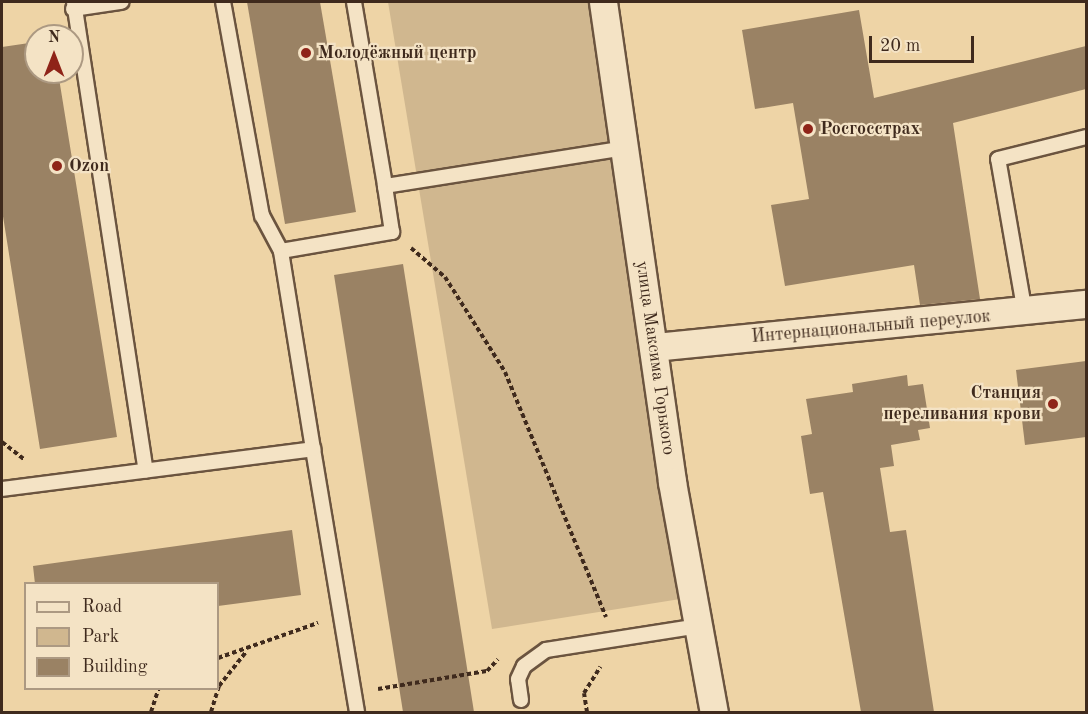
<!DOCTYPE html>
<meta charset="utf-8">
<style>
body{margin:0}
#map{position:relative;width:1088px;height:714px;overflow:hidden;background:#eed4a6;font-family:"Old Standard TT",serif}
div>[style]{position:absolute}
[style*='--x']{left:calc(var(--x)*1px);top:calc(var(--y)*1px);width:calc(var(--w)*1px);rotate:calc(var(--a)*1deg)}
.green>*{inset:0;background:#d0b78f}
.building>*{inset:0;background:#9a8264}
.path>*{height:4px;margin-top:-2px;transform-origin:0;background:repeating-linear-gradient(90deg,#3f2a1d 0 4.5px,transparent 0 7.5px)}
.roads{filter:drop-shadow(2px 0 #6b543f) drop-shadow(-2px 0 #6b543f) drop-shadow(0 2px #6b543f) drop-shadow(0 -2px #6b543f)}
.service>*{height:14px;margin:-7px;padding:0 7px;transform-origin:7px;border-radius:7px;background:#f4e3c5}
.minor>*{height:27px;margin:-13.5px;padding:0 13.5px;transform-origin:13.5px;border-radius:13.5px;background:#f4e3c5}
.dots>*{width:16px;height:16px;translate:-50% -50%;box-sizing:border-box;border:3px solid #f4e3c5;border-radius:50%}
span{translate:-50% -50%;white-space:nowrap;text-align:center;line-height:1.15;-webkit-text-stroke:4.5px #f4e3c5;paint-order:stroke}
.poi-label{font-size:18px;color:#3f2a1d;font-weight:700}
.left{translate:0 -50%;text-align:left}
.right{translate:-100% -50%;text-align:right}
.street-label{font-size:18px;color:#3f2a1d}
.frame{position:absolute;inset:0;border:3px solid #3f2a1d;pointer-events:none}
.legend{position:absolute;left:24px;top:582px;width:195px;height:108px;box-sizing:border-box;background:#f4e3c5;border:2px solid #ac9982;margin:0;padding:8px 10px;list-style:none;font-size:18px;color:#3f2a1d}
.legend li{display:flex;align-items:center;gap:12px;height:30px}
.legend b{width:30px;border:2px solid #ac9982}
.north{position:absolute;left:24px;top:24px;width:60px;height:60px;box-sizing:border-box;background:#f4e3c5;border:2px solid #ac9982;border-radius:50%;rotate:0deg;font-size:16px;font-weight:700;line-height:24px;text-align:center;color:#3f2a1d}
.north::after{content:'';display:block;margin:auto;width:21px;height:27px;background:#8f2418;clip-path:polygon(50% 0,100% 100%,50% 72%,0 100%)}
.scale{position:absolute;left:869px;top:36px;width:105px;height:27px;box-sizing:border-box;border:3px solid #3f2a1d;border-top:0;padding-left:8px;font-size:18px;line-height:21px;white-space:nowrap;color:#3f2a1d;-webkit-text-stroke:4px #f4e3c5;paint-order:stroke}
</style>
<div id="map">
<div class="green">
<div style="clip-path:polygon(388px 2px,607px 2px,699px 596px,492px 629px)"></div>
</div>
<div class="building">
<div style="clip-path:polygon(247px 2px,320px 2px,356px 212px,285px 224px)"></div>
<div style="clip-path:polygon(859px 10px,874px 98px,1086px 46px,1086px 89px,953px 123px,980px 299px,920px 305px,914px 265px,785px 286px,771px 205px,809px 199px,793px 103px,755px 109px,742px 30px)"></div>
<div style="clip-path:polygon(36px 42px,36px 72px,58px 72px,117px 437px,40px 449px,2px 210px,2px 47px)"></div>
<div style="clip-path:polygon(403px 264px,474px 712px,403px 712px,334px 275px)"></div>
<div style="clip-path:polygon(1086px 361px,1086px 437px,1025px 445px,1016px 370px)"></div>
<div style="clip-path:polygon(907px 375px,908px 386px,923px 384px,930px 428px,918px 430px,920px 440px,891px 445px,894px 466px,880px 468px,890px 532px,906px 530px,934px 712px,861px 712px,823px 492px,810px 494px,801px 436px,812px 434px,806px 399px,853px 392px,852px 384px)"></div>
<div style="clip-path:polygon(292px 530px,301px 595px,218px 606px,218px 584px,35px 584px,33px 566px)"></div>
</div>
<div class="path">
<div style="--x:411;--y:248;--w:45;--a:40.5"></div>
<div style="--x:445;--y:277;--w:112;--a:57.7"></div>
<div style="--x:505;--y:372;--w:265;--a:67.6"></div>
<div style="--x:2;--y:442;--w:29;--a:38"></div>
<div style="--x:218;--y:658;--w:106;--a:-19.3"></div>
<div style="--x:378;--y:689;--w:110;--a:-9.4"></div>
<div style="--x:487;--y:671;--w:16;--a:-47"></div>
<div style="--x:151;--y:712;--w:25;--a:-72"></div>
<div style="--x:211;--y:712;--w:27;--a:-73"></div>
<div style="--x:219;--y:686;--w:43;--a:-51.5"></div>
<div style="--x:587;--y:712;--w:19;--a:-99"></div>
<div style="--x:584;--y:693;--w:31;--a:-58"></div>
</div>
<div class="roads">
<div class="service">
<div style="--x:74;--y:2;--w:474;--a:81.3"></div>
<div style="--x:354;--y:2;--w:187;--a:80.4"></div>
<div style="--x:73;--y:9;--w:49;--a:-8.3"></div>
<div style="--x:281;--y:251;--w:113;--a:-9.7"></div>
<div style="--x:392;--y:232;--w:47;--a:-98.7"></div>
<div style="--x:385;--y:186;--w:242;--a:-9"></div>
<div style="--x:1025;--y:313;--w:156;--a:-99.9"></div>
<div style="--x:998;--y:159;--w:91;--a:-14"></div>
<div style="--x:313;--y:449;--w:267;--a:80.5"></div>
<div style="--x:2;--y:489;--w:314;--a:-7.3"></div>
<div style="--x:313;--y:449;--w:201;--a:-99.2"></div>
<div style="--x:281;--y:251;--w:40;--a:-118"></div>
<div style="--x:262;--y:216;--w:218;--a:-100.3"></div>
<div style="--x:521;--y:700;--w:21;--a:-98"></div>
<div style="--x:518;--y:679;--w:14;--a:-65"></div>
<div style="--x:524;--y:666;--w:27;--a:-36"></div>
<div style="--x:546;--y:650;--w:155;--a:-8.9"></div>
</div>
<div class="minor">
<div style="--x:603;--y:2;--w:485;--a:81.8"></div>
<div style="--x:672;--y:482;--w:234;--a:79.7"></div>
<div style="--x:654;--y:347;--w:434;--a:-5.7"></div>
</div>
</div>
<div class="dots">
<div style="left:306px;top:53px;background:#8f2418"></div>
<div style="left:808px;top:129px;background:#8f2418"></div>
<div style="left:57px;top:166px;background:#8f2418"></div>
<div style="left:1053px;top:404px;background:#8f2418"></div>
</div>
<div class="poi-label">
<span class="left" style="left:318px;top:53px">Молодёжный центр</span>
<span class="left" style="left:820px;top:129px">Росгосстрах</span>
<span class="left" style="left:69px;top:166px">Ozon</span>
<span class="right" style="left:1041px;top:404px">Станция<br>переливания крови</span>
</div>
<div class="street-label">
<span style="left:871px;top:327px;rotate:-5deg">Интернациональный переулок</span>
<span style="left:655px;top:358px;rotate:82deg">улица Максима Горького</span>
</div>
<div class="frame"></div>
<ul class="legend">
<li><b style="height:8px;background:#f4e3c5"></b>Road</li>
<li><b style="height:16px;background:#d0b78f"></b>Park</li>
<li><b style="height:16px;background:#9a8264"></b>Building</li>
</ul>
<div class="north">N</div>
<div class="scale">20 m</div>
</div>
